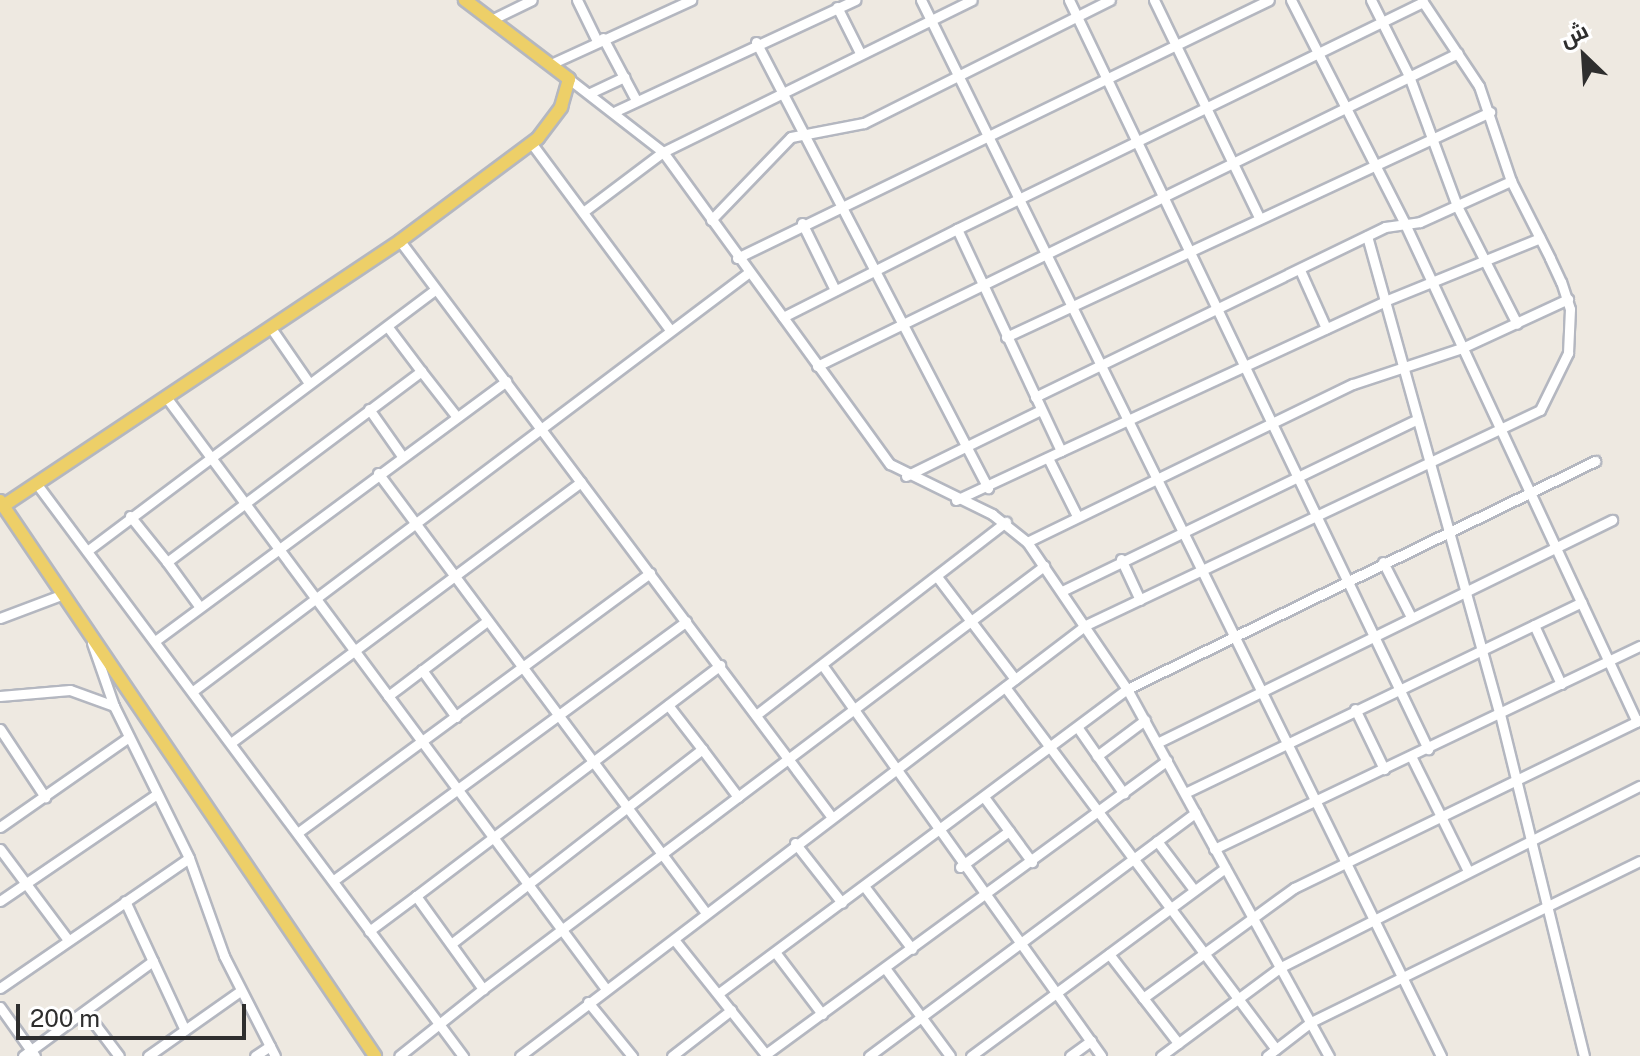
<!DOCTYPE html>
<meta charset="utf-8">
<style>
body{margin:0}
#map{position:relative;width:1640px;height:1056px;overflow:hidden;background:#eee9e1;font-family:"Public Sans",Cairo,sans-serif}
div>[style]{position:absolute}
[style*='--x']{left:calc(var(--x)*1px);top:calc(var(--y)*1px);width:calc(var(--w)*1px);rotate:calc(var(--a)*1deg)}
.roads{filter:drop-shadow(2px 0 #b4b7c0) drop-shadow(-2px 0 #b4b7c0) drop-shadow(0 2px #b4b7c0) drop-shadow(0 -2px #b4b7c0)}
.minor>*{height:9px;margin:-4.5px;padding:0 4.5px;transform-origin:4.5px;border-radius:4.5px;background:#fff}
.major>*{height:12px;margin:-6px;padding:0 6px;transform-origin:6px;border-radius:6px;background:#edcf68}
span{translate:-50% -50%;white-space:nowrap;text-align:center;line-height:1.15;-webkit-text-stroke:8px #fff;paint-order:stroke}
.north{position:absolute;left:1544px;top:16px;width:80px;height:80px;-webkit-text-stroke:6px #fff;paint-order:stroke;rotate:335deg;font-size:22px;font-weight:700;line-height:32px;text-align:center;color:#2e2e2e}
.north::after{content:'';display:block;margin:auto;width:28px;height:36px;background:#2e2e2e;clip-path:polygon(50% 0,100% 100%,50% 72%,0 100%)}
.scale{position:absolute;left:16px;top:1004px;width:230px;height:36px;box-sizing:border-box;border:4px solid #2e2e2e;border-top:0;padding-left:10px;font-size:24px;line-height:28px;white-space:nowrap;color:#2e2e2e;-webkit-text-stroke:6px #fff;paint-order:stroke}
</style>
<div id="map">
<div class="roads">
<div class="minor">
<div style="--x:577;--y:0;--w:46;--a:64"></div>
<div style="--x:921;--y:0;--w:1177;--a:63.78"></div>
<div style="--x:1069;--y:0;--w:831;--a:64.39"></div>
<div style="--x:1154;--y:0;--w:241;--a:64.2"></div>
<div style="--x:1291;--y:0;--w:251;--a:63"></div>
<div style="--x:1405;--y:224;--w:549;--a:65.02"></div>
<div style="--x:1371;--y:0;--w:85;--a:63.4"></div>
<div style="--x:1409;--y:76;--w:139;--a:69.7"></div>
<div style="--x:1457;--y:206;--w:132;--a:63"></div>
<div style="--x:837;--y:7;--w:51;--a:63.4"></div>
<div style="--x:493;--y:19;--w:43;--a:-26"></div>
<div style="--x:603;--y:38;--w:70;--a:62"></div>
<div style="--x:756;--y:42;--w:503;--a:62.52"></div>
<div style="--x:553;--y:63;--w:152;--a:-24.5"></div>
<div style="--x:569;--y:79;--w:119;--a:37.8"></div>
<div style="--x:663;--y:152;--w:386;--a:54"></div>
<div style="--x:890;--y:464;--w:114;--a:26.1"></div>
<div style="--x:992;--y:514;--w:45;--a:38.7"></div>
<div style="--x:1027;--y:542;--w:178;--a:55.8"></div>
<div style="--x:1127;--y:689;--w:419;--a:61.2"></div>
<div style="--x:590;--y:93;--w:38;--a:-25"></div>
<div style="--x:616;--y:111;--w:264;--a:-24.9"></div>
<div style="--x:532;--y:144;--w:232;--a:53.4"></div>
<div style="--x:583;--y:212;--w:100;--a:-36.9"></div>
<div style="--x:663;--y:152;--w:344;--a:-26.2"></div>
<div style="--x:711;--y:220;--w:115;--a:-46.1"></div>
<div style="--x:791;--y:137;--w:74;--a:-10.9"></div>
<div style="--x:864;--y:123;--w:275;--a:-26.6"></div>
<div style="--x:802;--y:223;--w:75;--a:63.8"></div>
<div style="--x:1367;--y:236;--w:496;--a:74.5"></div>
<div style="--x:1500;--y:714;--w:352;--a:76.2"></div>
<div style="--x:400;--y:241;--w:719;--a:53.15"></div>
<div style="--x:737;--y:258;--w:591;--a:-25.87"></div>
<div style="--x:1300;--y:270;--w:64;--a:65.9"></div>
<div style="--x:783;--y:317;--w:195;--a:-26.8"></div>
<div style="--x:271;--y:328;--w:67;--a:55.4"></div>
<div style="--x:1006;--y:337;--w:534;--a:-24.93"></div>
<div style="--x:817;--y:366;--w:713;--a:-26.03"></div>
<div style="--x:421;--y:371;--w:58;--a:52"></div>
<div style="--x:166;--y:397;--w:738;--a:53.38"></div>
<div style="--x:1035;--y:397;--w:389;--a:-25.9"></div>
<div style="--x:1385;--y:227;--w:35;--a:-8"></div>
<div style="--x:1420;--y:222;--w:100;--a:-24.3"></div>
<div style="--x:369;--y:409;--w:57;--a:54.9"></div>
<div style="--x:1048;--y:458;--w:65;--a:63.4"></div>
<div style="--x:378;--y:473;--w:549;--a:53.3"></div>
<div style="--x:906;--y:476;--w:150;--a:-26.1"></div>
<div style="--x:36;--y:483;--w:715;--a:53.31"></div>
<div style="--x:956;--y:500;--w:116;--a:-25"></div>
<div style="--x:130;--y:516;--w:59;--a:51.2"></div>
<div style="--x:167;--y:562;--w:318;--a:-36.9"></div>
<div style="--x:421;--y:371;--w:56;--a:-127.1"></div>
<div style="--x:1027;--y:542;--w:362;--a:-25.9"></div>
<div style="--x:1353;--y:384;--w:115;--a:-18.3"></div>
<div style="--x:1462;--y:348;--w:117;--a:-24.8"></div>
<div style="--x:87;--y:551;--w:435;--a:-36.9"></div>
<div style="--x:1121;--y:559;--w:45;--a:65.1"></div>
<div style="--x:167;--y:562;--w:54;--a:54"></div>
<div style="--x:1383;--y:562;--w:62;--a:63"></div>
<div style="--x:938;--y:578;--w:127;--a:52.7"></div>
<div style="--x:1062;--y:591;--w:393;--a:-25.8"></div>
<div style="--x:0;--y:618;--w:68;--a:-20.6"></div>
<div style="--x:1534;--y:625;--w:65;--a:65.4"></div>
<div style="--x:155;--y:641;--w:437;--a:-36.5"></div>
<div style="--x:92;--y:643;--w:67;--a:70.8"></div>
<div style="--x:114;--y:706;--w:169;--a:63.7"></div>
<div style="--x:189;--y:858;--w:104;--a:70.3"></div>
<div style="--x:224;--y:956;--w:112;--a:63"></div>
<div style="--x:823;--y:666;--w:479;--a:54.5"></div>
<div style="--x:422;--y:670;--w:58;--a:54.1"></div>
<div style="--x:1005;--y:687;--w:452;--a:53.2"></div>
<div style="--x:193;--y:691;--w:695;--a:-36.99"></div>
<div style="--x:0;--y:696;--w:70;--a:-4.9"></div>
<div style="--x:70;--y:690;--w:47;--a:20"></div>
<div style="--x:388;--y:696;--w:124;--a:-37.1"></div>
<div style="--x:668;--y:705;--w:56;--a:52.3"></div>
<div style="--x:1355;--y:709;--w:67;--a:64.2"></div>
<div style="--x:756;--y:715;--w:316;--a:-37.7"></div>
<div style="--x:1078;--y:728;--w:80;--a:55.1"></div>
<div style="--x:0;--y:729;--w:82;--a:56.5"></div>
<div style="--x:232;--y:742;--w:435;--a:-36.7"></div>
<div style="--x:1157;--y:743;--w:507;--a:-26.11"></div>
<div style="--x:1097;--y:756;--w:60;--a:-36.9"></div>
<div style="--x:1411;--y:756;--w:128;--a:63.6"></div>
<div style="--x:1185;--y:793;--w:440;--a:-25.7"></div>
<div style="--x:984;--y:797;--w:81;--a:53.6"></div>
<div style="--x:0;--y:827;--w:157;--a:-34.9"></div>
<div style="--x:300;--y:831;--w:435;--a:-36.4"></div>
<div style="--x:1157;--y:841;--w:61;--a:52.9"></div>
<div style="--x:795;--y:843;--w:76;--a:51.9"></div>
<div style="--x:0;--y:849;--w:114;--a:53.2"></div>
<div style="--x:1214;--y:849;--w:472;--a:-25.5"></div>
<div style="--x:960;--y:867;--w:61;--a:-36.3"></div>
<div style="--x:334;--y:880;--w:437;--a:-36.3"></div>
<div style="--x:864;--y:886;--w:79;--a:52.7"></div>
<div style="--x:416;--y:896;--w:382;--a:-37.2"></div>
<div style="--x:0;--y:901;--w:190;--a:-34.3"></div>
<div style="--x:125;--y:901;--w:142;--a:65.1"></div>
<div style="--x:369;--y:931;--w:59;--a:-36.7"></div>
<div style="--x:416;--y:896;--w:115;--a:54.2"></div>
<div style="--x:483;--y:989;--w:107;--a:141.4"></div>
<div style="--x:676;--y:942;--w:146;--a:51.4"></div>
<div style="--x:451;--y:944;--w:318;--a:-37.8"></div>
<div style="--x:702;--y:749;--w:60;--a:53.1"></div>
<div style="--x:775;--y:952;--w:78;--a:52.8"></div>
<div style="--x:1109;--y:954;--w:113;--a:52.2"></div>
<div style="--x:885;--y:968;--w:109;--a:53.5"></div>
<div style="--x:0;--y:988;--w:229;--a:-34.5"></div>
<div style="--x:483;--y:989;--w:703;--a:-37.02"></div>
<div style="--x:719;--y:993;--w:509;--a:-36.69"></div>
<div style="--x:1127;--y:689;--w:521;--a:-25.97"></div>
<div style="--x:1143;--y:998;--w:187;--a:-36.1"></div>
<div style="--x:1294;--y:888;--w:385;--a:-25.9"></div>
<div style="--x:588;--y:1002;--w:70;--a:50.8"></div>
<div style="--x:0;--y:1007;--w:60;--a:54.5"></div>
<div style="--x:85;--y:1011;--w:56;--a:52.9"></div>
<div style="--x:766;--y:1054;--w:497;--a:-36.2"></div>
<div style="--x:23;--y:1056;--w:161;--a:-36.2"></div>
<div style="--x:148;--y:1056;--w:113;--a:-35.2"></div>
<div style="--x:255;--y:1056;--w:18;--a:-34"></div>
<div style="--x:520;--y:1056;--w:711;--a:-37.29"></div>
<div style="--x:1086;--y:625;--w:502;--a:-25.34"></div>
<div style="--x:1540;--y:410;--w:64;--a:-63.8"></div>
<div style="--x:1568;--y:353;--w:44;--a:-87.4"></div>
<div style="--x:1570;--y:309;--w:28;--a:-108"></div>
<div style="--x:1561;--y:282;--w:26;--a:-115"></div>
<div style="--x:1550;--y:258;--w:86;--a:-116.9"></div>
<div style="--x:1511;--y:181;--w:100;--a:-108.6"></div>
<div style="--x:1479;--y:86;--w:101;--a:-123.7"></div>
<div style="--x:1423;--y:2;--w:518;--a:154.03"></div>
<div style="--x:957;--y:229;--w:245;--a:64.9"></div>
<div style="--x:1061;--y:451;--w:357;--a:-24.8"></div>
<div style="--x:1385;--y:301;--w:167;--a:-22.1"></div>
<div style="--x:672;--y:1056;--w:75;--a:-37.9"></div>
<div style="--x:869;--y:1056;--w:407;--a:-36.7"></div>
<div style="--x:971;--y:1056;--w:316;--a:-36.5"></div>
<div style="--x:1070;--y:1056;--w:26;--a:-36"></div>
<div style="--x:1161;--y:1056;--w:149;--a:-36.6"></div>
<div style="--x:1281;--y:967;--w:402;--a:-26.8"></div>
<div style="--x:1267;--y:1056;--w:56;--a:-37.7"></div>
<div style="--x:1311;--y:1022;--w:366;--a:-26.1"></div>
</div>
<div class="major">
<div style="--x:0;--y:501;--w:670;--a:55.95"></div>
<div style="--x:3;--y:506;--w:477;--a:-33.7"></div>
<div style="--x:400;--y:241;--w:172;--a:-36.7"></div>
<div style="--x:538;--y:138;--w:39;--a:-53"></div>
<div style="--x:561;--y:107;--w:29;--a:-74"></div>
<div style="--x:569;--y:79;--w:131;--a:-142.8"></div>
</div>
</div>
<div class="north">ش</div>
<div class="scale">200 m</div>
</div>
